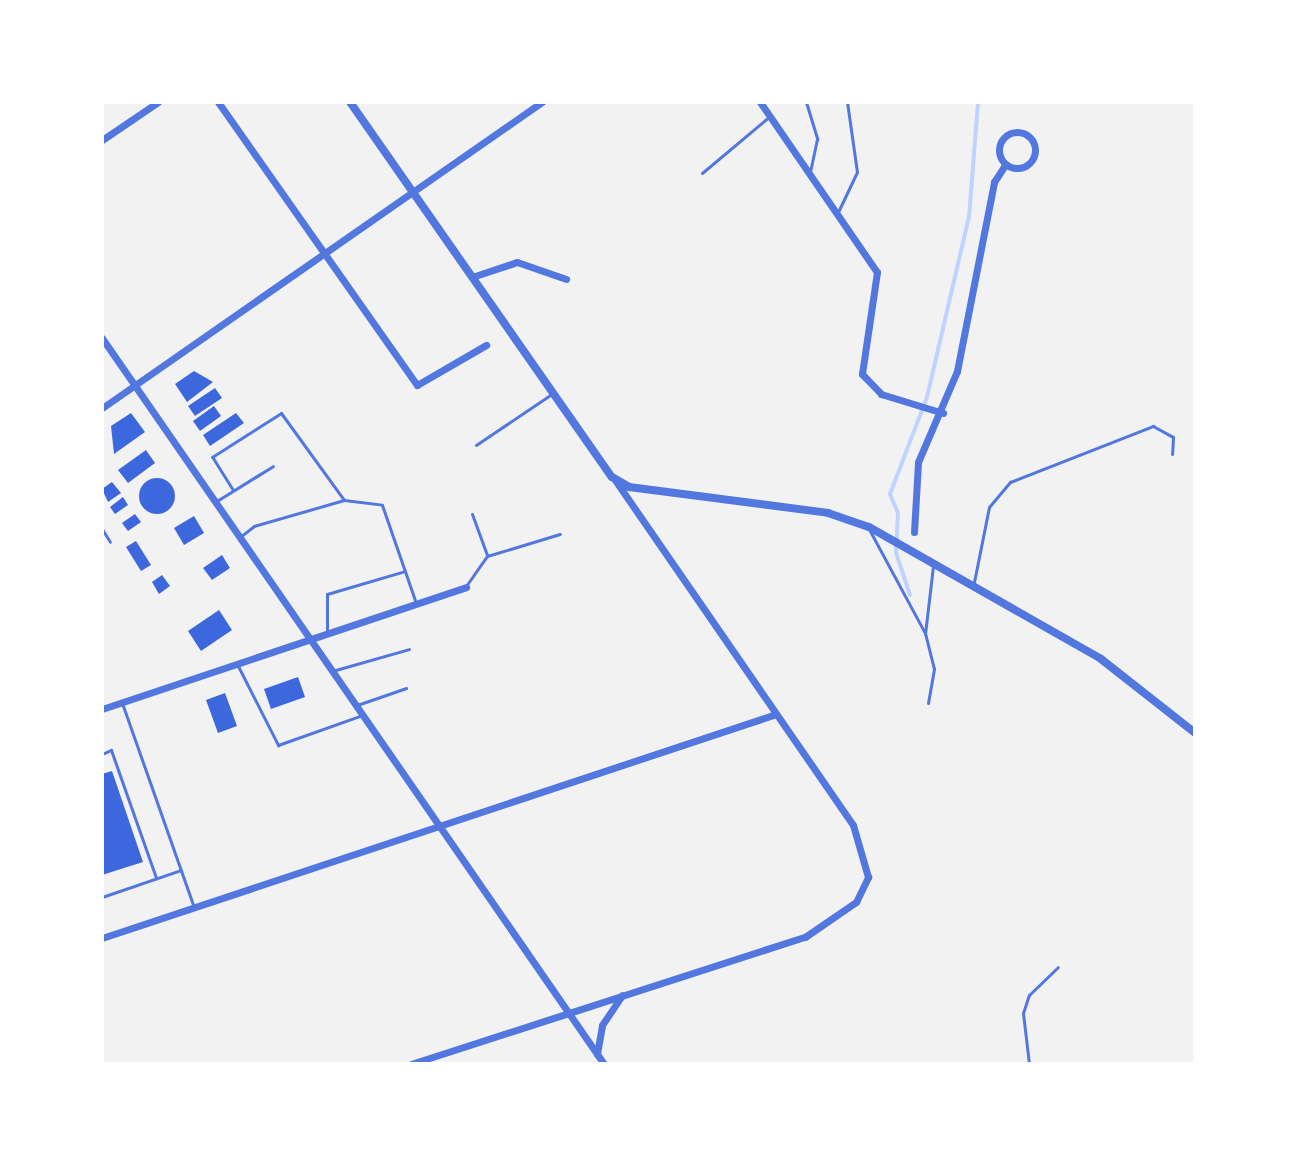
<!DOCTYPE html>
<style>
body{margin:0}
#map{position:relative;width:1297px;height:1166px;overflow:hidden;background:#f2f2f2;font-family:Karla,sans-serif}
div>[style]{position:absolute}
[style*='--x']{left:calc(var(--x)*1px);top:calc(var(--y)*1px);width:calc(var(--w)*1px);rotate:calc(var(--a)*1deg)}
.stream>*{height:4px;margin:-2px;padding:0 2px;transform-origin:2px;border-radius:2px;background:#bfd3fe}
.building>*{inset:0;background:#3d67dc}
.round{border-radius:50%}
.service>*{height:3px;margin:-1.5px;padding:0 1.5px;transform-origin:1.5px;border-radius:1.5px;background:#5277de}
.minor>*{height:7px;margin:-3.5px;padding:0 3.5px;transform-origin:3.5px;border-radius:3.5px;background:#5277de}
.minor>.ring{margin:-3.5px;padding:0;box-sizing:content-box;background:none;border:7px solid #5277de;border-radius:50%}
.tertiary>*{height:8px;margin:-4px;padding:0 4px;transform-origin:4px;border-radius:4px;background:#5277de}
span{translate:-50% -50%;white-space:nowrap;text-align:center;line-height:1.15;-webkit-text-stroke:8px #fff;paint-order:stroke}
.frame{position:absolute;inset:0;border:104px solid #fff;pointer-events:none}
</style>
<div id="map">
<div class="stream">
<div style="--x:910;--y:595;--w:44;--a:-108.4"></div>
<div style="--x:896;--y:553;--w:40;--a:-87.1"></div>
<div style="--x:898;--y:513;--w:21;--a:-113"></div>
<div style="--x:890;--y:494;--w:104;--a:-69.1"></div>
<div style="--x:927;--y:397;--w:185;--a:-76.9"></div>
<div style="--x:969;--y:217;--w:115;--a:-85.5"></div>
</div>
<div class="building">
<div style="clip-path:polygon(194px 371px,213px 382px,187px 402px,175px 384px)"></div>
<div style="clip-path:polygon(215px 388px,222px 398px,195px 416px,188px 406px)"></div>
<div style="clip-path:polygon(214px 406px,221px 416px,200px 431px,193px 421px)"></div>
<div style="clip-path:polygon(131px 413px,145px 432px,114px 454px,111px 426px)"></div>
<div style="clip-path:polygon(236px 413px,244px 423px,210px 446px,203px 435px)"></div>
<div style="clip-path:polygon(146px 450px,155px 463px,128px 483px,118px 470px)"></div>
<div class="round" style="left:139px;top:478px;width:36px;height:36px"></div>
<div style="clip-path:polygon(112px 482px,121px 493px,108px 502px,102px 489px)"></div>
<div style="clip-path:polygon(123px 497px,128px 505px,115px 514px,110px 507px)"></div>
<div style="clip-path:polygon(135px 514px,141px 522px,128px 531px,122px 523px)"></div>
<div style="clip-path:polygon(194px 516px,204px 533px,184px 545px,174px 528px)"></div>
<div style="clip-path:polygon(136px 541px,151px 565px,141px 571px,126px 547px)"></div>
<div style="clip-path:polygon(222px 555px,230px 568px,212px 580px,203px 568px)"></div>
<div style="clip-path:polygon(162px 575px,170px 586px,159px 594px,152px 582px)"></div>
<div style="clip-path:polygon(219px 610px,232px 630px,201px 651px,188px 631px)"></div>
<div style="clip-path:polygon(298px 677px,305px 697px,271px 709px,264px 689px)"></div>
<div style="clip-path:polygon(225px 693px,237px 726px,218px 733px,206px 700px)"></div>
<div style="clip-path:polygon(112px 771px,143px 862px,102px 875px,102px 774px)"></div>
</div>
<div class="service">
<div style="--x:806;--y:102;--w:39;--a:73"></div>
<div style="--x:817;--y:139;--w:33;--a:102"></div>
<div style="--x:702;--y:173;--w:89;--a:-40"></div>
<div style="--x:838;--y:212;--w:44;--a:-64.6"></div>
<div style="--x:857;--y:172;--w:71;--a:-98.1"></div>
<div style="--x:476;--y:445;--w:89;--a:-34"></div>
<div style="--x:233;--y:490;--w:39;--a:-122"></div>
<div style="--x:212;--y:457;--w:82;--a:-32.5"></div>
<div style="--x:281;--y:413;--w:107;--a:54.1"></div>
<div style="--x:344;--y:500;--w:94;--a:163.9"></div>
<div style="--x:254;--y:526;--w:18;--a:142"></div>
<div style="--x:344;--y:500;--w:38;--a:7"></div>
<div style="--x:382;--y:505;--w:104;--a:70.9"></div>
<div style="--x:215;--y:502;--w:68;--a:-31.8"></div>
<div style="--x:472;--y:514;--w:44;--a:69.9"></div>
<div style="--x:102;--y:529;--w:15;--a:58"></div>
<div style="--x:870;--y:531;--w:116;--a:61.7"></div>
<div style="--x:974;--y:582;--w:76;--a:-78.7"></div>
<div style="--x:989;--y:507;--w:33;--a:-50"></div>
<div style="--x:1010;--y:482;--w:154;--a:-21.4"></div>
<div style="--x:1153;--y:426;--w:23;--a:29"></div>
<div style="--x:1173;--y:437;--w:17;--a:93"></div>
<div style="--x:466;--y:586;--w:37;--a:-55"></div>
<div style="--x:487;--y:556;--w:76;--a:-16.8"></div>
<div style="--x:327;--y:632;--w:38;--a:-90"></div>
<div style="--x:327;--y:594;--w:81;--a:-16.4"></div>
<div style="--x:238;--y:666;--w:89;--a:63.1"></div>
<div style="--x:278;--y:745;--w:87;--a:-19.5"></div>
<div style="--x:332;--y:671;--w:80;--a:-15.9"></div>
<div style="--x:122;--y:703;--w:216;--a:70.6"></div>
<div style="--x:928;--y:703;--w:35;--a:-80"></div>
<div style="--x:934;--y:669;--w:36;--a:-104"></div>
<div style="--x:925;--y:634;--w:68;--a:-83.3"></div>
<div style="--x:357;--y:705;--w:52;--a:-19.1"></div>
<div style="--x:102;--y:754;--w:10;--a:-24"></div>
<div style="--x:111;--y:750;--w:136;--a:70.6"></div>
<div style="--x:102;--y:897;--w:83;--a:-18.9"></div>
<div style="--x:1029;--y:1064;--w:51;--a:-96.7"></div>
<div style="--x:1023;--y:1013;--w:19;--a:-72"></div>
<div style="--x:1029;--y:995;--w:40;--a:-44"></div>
</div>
<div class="minor">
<div style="--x:218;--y:102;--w:346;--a:54.9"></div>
<div style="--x:417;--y:385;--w:80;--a:-30.1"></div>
<div style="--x:760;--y:102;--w:206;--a:55.5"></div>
<div style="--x:877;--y:272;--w:103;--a:98.4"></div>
<div style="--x:862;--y:374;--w:28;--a:46"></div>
<div style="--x:881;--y:394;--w:65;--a:17"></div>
<div class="ring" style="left:999px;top:132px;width:29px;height:29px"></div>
<div style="--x:102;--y:140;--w:68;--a:-34.2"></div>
<div style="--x:472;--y:277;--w:47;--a:-18.4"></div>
<div style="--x:517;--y:262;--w:52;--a:19.1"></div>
<div style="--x:102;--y:338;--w:883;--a:55.34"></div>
<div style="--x:102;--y:408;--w:536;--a:-34.82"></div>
<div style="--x:914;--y:532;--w:70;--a:-86.7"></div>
<div style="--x:918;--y:462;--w:99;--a:-66.8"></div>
<div style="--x:957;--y:371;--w:193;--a:-78.9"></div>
<div style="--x:994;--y:182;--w:20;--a:-57"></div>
<div style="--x:102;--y:709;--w:384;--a:-18.5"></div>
<div style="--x:102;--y:938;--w:710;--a:-18.38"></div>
<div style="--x:597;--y:1054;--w:29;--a:-80"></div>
<div style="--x:602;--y:1025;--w:36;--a:-56"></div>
<div style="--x:411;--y:1064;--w:414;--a:-17.9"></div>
<div style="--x:805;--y:937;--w:62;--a:-34.5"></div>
<div style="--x:856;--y:902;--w:28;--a:-64"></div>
<div style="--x:868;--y:877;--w:54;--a:-106.1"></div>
<div style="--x:853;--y:825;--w:419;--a:-124.6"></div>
</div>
<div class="tertiary">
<div style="--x:350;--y:102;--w:457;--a:55.1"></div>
<div style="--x:612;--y:477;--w:20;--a:30"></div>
<div style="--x:629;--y:487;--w:201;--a:7.4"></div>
<div style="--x:828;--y:513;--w:43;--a:18.9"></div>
<div style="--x:869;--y:527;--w:267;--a:29.6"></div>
<div style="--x:1101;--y:659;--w:120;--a:38.2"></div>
</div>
<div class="frame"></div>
</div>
